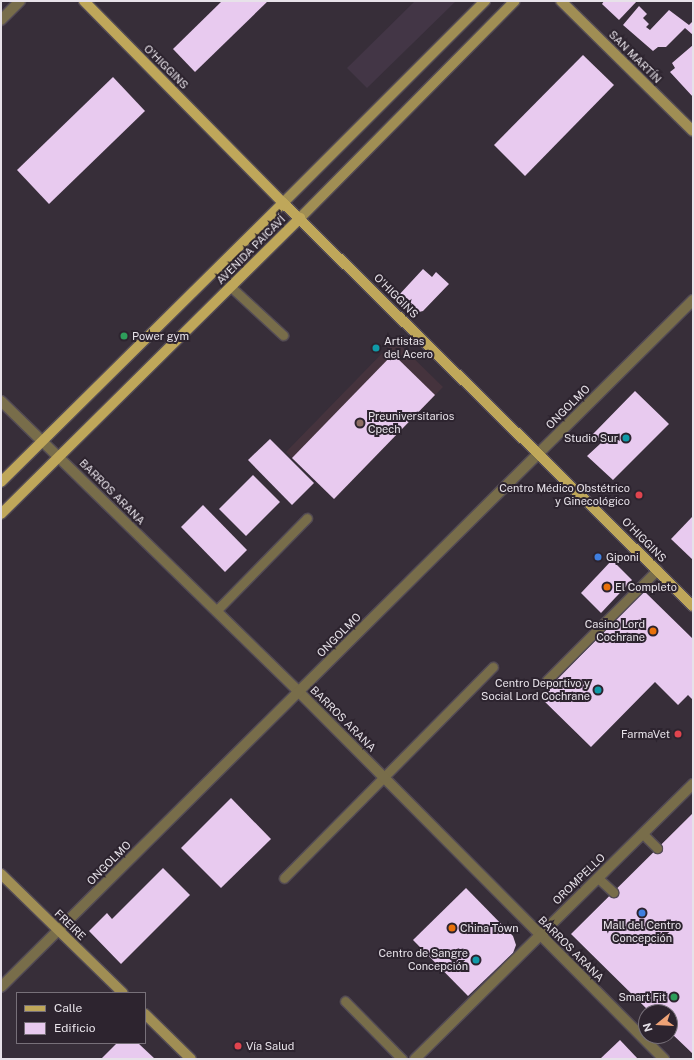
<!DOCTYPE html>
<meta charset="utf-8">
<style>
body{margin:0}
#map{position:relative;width:694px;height:1060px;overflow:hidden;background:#372e39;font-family:"Public Sans",sans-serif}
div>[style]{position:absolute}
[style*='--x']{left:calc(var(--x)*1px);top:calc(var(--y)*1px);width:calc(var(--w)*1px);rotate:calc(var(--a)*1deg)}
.built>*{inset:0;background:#433646}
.education>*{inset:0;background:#45333d}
.building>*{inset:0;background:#e8caef}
.roads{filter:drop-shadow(1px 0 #534b55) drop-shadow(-1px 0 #534b55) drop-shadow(0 1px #534b55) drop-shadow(0 -1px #534b55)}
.service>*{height:9px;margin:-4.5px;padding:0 4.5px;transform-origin:4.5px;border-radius:4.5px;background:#786d4a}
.minor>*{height:10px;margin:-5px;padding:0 5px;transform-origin:5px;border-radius:5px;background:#786d4a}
.tertiary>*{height:10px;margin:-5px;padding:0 5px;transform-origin:5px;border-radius:5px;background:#786d4a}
.secondary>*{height:10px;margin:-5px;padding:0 5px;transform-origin:5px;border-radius:5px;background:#a08e54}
.primary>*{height:10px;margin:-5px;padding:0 5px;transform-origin:5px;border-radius:5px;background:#bfa75a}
.dots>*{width:11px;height:11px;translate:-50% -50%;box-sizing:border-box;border:2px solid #2d242f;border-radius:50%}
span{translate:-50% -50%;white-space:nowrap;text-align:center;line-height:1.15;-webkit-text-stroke:4px #2d242f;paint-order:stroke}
.street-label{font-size:11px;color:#e7e2e9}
.poi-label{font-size:11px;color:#e7e2e9}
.left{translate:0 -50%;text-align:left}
.right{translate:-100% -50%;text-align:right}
.frame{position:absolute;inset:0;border:2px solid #e7e2e9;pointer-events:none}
.legend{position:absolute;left:16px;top:992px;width:130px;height:52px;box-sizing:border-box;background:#2d242f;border:1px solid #777079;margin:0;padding:5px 7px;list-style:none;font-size:12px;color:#e7e2e9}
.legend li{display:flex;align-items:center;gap:8px;height:20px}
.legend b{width:20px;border:1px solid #777079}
.north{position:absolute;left:638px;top:1004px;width:40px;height:40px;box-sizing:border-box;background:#2d242f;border:1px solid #777079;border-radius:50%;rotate:252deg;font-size:11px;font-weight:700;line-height:16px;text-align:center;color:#e7e2e9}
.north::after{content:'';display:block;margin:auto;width:14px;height:18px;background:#efa377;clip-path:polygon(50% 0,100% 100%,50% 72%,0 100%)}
</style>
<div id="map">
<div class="built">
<div style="clip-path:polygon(415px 1px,456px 1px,367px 88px,347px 68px)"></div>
</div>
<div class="education">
<div style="clip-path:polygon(395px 340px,443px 387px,334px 499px,286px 452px)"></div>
</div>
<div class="building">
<div style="clip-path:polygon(222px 1px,268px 1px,195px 72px,173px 49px)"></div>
<div style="clip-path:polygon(604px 1px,637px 1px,619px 20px,602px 4px)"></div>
<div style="clip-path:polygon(639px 6px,647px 14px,643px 18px,649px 24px,646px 27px,650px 30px,669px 10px,689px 25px,693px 21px,693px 35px,685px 28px,666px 47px,658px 47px,653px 51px,623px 25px)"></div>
<div style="clip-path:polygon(693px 45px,693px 97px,670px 72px,675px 68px,672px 63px)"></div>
<div style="clip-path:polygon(583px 55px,614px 85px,525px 176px,494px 145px)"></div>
<div style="clip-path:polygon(113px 77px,145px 111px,49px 204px,17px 170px)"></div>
<div style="clip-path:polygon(423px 269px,432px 277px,436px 272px,449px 284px,423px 311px,419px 312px,398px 296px)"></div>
<div style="clip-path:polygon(393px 354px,435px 395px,334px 499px,292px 458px)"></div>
<div style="clip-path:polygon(635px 391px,669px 424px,613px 480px,587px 456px,601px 443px,593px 434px)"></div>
<div style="clip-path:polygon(270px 439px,314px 483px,292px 505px,248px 460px)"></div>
<div style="clip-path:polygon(253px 475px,280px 502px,246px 536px,219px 509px)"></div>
<div style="clip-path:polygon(203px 505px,247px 550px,225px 572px,181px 527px)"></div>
<div style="clip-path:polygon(693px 516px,693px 560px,671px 539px)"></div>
<div style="clip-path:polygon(612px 560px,632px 580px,601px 613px,581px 593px)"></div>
<div style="clip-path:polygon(644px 591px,693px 639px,693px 700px,688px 695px,678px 705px,655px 682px,591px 747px,540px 697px)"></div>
<div style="clip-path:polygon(231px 798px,271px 839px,221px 888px,181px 848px)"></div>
<div style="clip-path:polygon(693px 813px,693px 1054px,670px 1032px,670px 1012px,650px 1012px,571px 934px)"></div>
<div style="clip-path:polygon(163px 868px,190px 895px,121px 964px,89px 931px,107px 913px,112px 919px)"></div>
<div style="clip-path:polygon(466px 888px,513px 936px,516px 945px,513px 953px,468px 996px,413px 940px)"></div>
<div style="clip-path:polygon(620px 1040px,638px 1059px,600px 1059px)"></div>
<div style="clip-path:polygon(117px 1043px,138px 1043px,155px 1059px,101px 1059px)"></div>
</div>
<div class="roads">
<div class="service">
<div style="--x:231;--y:287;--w:71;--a:42.7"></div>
<div style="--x:216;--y:611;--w:130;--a:-45.6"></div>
<div style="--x:547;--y:680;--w:156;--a:-45"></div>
<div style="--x:643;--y:834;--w:20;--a:45"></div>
<div style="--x:284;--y:878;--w:297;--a:-45.3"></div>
<div style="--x:598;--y:878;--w:21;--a:43"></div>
<div style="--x:345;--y:1001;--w:81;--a:45.5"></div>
</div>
<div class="minor">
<div style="--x:42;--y:441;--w:359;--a:44.3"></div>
<div style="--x:299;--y:692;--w:518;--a:45.16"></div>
<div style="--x:1;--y:987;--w:975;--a:-44.79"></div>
</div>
<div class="tertiary">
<div style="--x:1;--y:20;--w:27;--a:-45"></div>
<div style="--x:1;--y:401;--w:57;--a:44.3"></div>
<div style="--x:415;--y:1059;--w:391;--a:-44.7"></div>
</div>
<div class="secondary">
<div style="--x:561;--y:1;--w:185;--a:44.6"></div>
<div style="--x:283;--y:203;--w:286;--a:-45"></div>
<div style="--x:300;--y:218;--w:305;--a:-45.3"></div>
<div style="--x:1;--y:874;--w:170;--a:44.3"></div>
<div style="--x:145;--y:1014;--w:64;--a:44.4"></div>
</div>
<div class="primary">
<div style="--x:84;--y:1;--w:284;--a:45.4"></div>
<div style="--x:283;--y:203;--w:575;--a:44.51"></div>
<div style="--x:1;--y:482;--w:397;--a:-44.7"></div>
<div style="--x:1;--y:514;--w:421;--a:-44.7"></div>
</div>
</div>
<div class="dots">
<div style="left:124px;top:336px;background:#2e9e5b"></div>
<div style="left:376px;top:348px;background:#0f9aa8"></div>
<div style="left:360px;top:423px;background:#8d6e63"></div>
<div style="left:626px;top:438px;background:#0f9aa8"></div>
<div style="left:639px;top:495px;background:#e0444e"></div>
<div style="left:598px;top:557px;background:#3f7fe0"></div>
<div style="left:607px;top:587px;background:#e8710a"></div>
<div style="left:653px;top:631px;background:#e8710a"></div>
<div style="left:598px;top:690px;background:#0f9aa8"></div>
<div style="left:678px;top:734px;background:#e0444e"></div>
<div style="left:642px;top:913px;background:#3f7fe0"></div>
<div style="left:452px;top:928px;background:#e8710a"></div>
<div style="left:476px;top:960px;background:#0f9aa8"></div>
<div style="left:674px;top:997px;background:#2e9e5b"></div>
<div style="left:238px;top:1046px;background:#e0444e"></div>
</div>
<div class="street-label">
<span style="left:635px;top:57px;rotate:45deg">SAN MARTÍN</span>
<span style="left:166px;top:67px;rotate:45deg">O'HIGGINS</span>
<span style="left:251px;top:250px;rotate:-45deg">AVENIDA PAICAVÍ</span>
<span style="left:396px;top:296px;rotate:45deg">O'HIGGINS</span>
<span style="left:568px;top:407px;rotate:-45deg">ONGOLMO</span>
<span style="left:112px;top:492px;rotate:45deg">BARROS ARANA</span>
<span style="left:644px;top:540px;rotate:45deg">O'HIGGINS</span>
<span style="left:339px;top:635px;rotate:-45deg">ONGOLMO</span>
<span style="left:343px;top:719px;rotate:45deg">BARROS ARANA</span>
<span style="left:109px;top:863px;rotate:-45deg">ONGOLMO</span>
<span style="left:579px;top:879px;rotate:-44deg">OROMPELLO</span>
<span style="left:70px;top:925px;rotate:44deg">FREIRE</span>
<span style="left:571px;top:949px;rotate:45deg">BARROS ARANA</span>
</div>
<div class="poi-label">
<span class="left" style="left:132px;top:336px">Power gym</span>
<span class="left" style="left:384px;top:348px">Artistas<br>del Acero</span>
<span class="left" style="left:368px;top:423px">Preuniversitarios<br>Cpech</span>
<span class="right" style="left:618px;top:438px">Studio Sur</span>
<span class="right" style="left:630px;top:495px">Centro Médico Obstétrico<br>y Ginecológico</span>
<span class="left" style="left:606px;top:557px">Giponi</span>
<span class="left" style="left:615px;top:587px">El Completo</span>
<span class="right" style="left:645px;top:631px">Casino Lord<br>Cochrane</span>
<span class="right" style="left:590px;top:690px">Centro Deportivo y<br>Social Lord Cochrane</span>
<span class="right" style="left:670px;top:734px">FarmaVet</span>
<span style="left:642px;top:932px">Mall del Centro<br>Concepción</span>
<span class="left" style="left:460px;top:928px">China Town</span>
<span class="right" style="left:468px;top:960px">Centro de Sangre<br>Concepción</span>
<span class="right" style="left:666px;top:997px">Smart Fit</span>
<span class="left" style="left:246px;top:1046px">Vía Salud</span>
</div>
<div class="frame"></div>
<ul class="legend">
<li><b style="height:5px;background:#bfa75a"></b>Calle</li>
<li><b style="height:11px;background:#e8caef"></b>Edificio</li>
</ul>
<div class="north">N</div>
</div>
